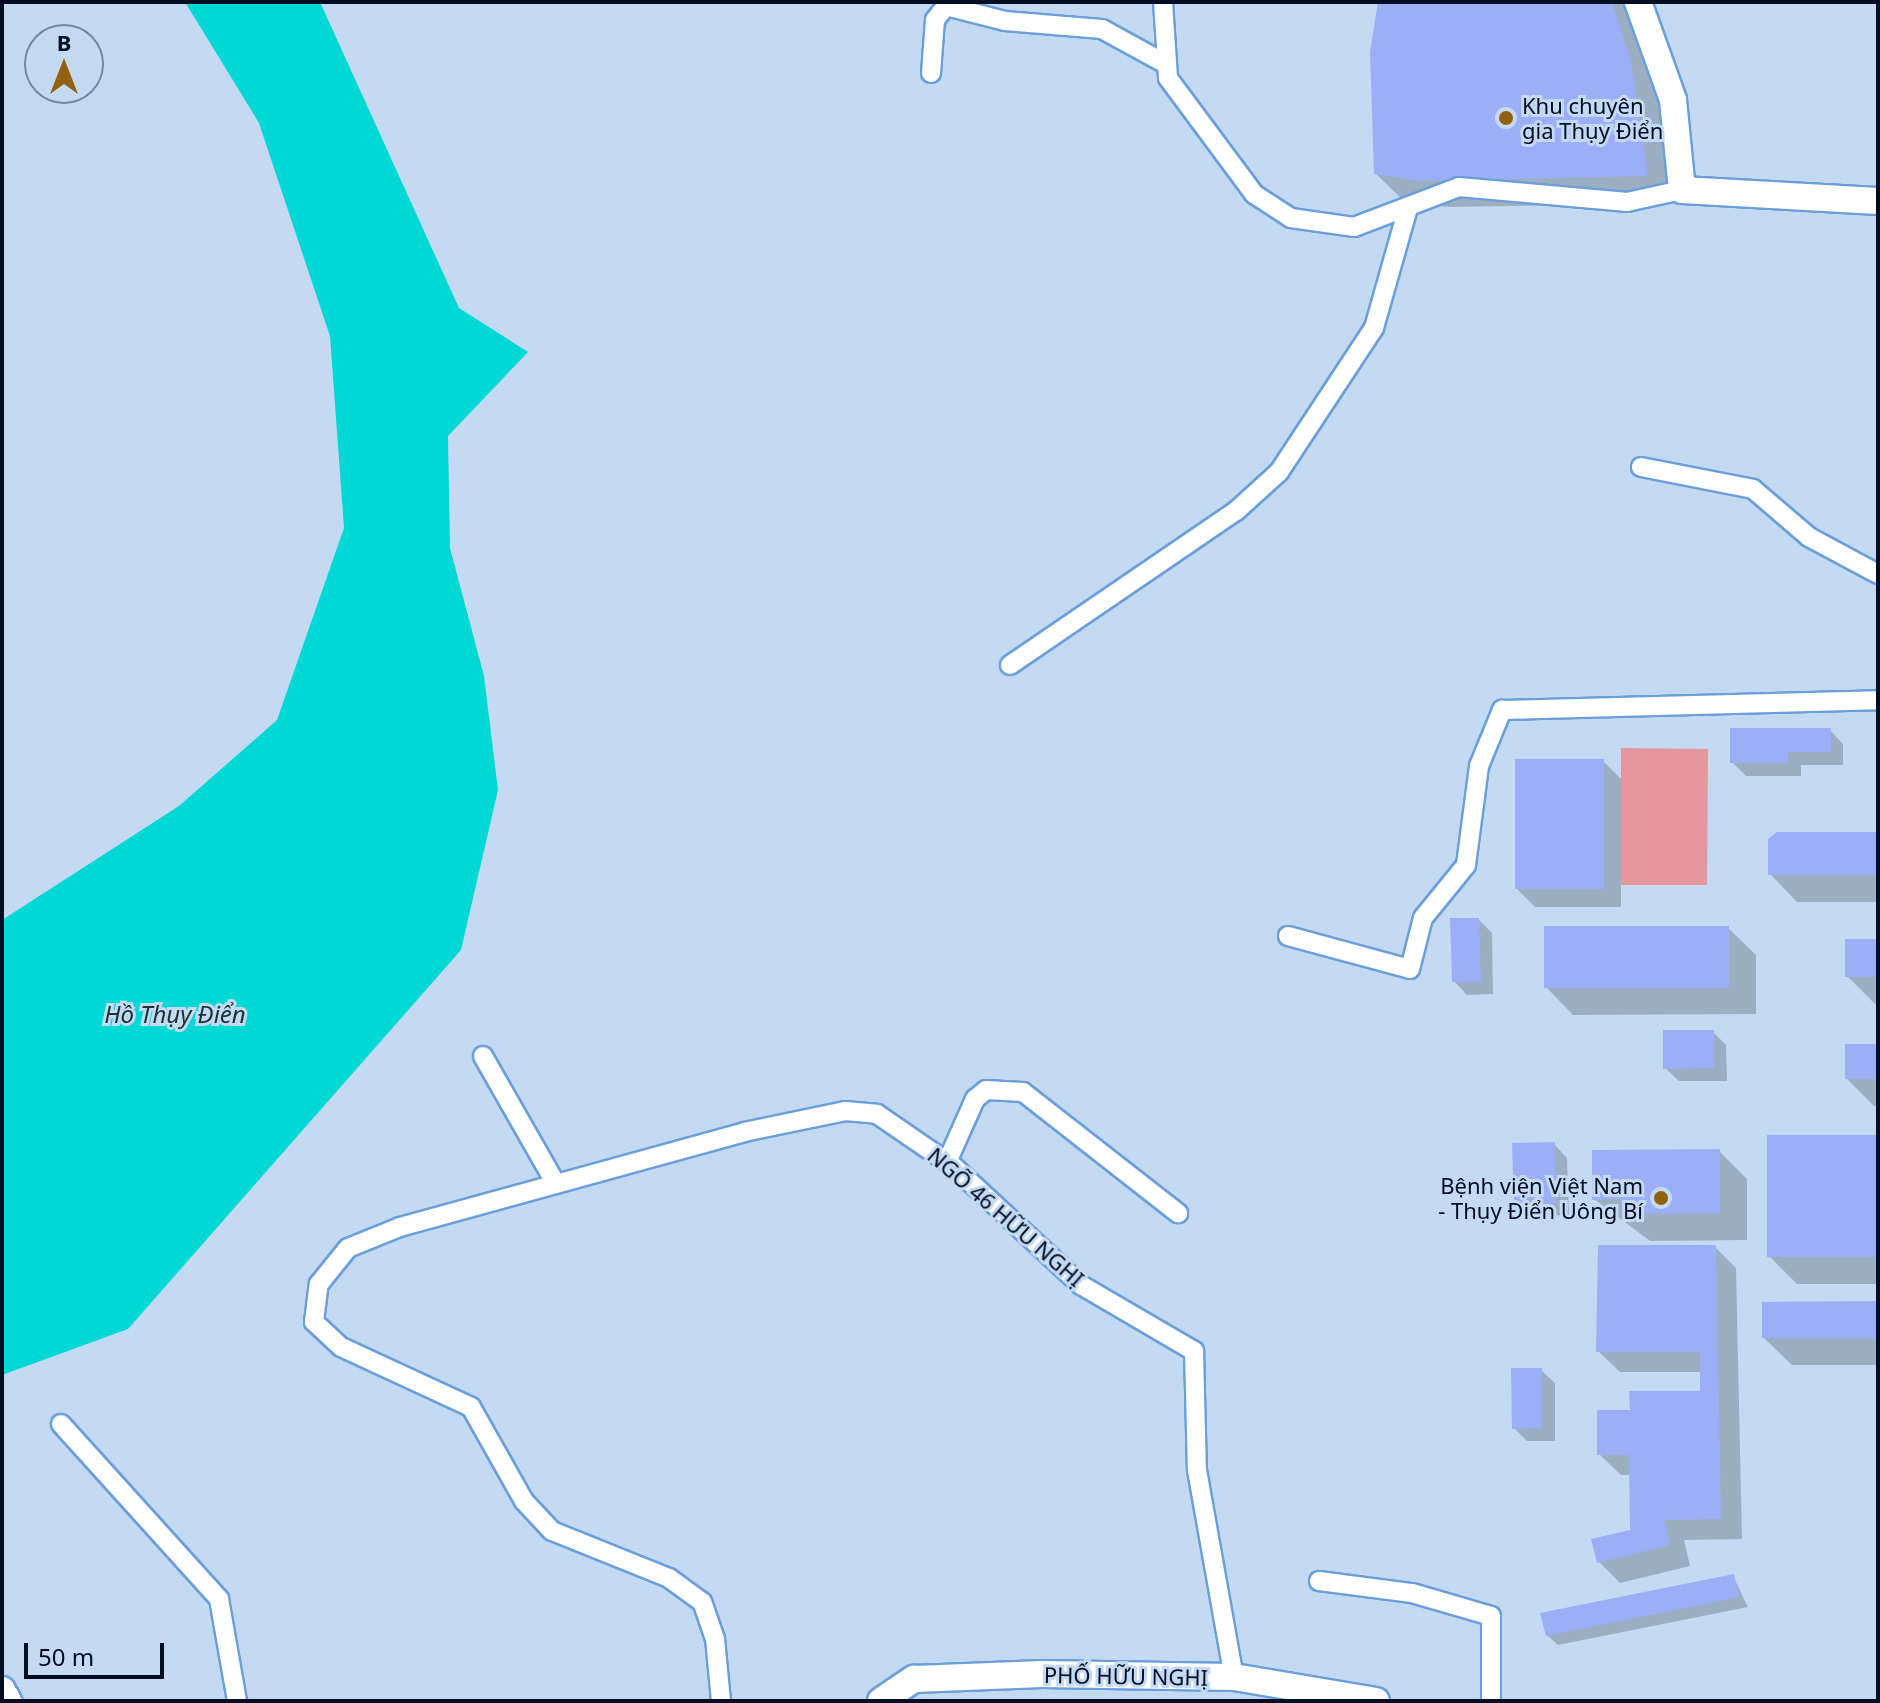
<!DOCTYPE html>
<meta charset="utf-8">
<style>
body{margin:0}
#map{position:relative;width:1880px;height:1703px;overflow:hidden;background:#c4daf3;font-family:"Noto Sans",sans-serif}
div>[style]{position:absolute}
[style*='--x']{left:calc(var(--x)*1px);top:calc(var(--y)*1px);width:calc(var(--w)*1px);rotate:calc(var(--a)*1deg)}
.green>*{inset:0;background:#e5979f}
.water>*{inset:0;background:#00d8d5}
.shadow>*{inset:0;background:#0003}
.building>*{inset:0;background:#9caff6}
.roads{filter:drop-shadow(2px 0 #6b9fda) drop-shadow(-2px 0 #6b9fda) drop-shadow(0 2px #6b9fda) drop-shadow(0 -2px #6b9fda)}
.street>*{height:18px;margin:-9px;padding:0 9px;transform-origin:9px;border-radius:9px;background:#fff}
.secondary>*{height:26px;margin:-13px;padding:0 13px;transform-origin:13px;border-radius:13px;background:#fff}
.dots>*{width:22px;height:22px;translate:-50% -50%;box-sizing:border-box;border:4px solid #c4daf3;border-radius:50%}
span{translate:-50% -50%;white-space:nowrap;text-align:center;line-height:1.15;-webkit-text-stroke:6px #c4daf3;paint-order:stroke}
.poi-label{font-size:22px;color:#000d23}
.left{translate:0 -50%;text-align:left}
.right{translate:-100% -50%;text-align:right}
.street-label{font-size:22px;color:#000d23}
.water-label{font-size:24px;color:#183332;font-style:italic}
.frame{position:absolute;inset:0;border:4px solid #000d23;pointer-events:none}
.north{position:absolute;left:24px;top:24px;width:80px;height:80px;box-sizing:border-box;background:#c4daf3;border:2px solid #7688a0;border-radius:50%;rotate:0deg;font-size:22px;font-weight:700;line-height:32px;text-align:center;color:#000d23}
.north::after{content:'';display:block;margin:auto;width:28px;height:36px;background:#926111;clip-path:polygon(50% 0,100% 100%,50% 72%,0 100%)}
.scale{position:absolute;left:24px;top:1643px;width:140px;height:36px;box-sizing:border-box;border:4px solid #000d23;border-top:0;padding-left:10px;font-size:24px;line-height:28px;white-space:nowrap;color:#000d23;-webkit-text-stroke:6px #c4daf3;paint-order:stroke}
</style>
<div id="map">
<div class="green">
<div style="clip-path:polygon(1621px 748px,1708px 749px,1707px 885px,1621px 885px)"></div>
</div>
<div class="water">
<div style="clip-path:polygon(185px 2px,320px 2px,459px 308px,528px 352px,448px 436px,450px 548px,484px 676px,498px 790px,461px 950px,128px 1329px,2px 1375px,2px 920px,179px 806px,277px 720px,344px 528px,330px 336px,259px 123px)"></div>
</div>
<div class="shadow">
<div style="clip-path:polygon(1380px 2px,1630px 2px,1657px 90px,1675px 203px,1448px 207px,1404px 201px,1376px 174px)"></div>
<div style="clip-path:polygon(1830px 730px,1843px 744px,1843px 765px,1801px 765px,1801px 776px,1746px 776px,1732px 762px)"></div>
<div style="clip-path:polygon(1603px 761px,1621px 779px,1621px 907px,1535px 907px,1517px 889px)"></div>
<div style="clip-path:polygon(1878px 834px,1878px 902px,1797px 902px,1770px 874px)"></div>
<div style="clip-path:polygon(1479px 920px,1492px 933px,1493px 994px,1467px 995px,1454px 981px)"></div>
<div style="clip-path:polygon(1728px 928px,1756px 955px,1756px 1014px,1573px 1015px,1546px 987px)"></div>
<div style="clip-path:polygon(1878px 940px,1878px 1004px,1875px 1004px,1847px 976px)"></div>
<div style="clip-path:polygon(1713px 1032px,1726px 1045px,1727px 1081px,1679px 1081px,1665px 1068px)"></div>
<div style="clip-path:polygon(1878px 1045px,1878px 1106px,1874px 1106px,1847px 1079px)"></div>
<div style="clip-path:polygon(1878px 1137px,1878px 1284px,1797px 1284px,1769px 1256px)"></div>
<div style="clip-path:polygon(1554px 1144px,1567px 1158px,1569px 1215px,1530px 1216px,1516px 1203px)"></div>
<div style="clip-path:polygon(1719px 1151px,1747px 1179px,1747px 1240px,1650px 1241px,1594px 1199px)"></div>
<div style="clip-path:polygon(1715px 1247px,1736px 1268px,1742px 1539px,1684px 1540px,1690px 1566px,1620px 1583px,1599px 1562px,1632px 1531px,1631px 1475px,1621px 1475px,1599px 1454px,1632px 1412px,1702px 1393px,1702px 1372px,1620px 1372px,1598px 1351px)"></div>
<div style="clip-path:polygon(1878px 1303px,1878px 1365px,1792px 1365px,1764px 1338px)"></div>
<div style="clip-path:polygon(1541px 1370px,1555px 1383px,1555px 1441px,1527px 1441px,1514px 1428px)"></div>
<div style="clip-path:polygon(1733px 1576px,1748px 1607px,1558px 1645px,1547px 1635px)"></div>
</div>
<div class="building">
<div style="clip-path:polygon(1378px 2px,1612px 2px,1631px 61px,1648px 176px,1419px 181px,1374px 174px,1370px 52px)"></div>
<div style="clip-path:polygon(1730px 728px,1831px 728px,1831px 752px,1788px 752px,1788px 763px,1730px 763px)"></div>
<div style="clip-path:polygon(1515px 759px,1604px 759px,1604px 889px,1515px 889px)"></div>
<div style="clip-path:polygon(1777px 832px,1878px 832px,1878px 875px,1768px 875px,1768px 839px)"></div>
<div style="clip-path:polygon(1450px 918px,1479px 918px,1481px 982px,1452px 982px)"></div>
<div style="clip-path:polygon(1544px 926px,1729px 926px,1729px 988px,1544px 988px)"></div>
<div style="clip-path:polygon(1845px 939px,1878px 939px,1878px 977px,1845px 977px)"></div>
<div style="clip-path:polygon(1663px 1030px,1714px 1030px,1714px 1068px,1663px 1069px)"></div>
<div style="clip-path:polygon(1845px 1044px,1878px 1044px,1878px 1079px,1845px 1079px)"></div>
<div style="clip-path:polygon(1767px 1135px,1878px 1135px,1878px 1257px,1767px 1257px)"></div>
<div style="clip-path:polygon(1555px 1142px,1556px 1203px,1514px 1204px,1512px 1143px)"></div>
<div style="clip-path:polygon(1720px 1149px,1720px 1213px,1621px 1214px,1621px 1199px,1592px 1200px,1592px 1150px)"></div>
<div style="clip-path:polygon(1598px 1245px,1716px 1245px,1721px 1519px,1664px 1520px,1670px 1545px,1597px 1563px,1591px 1539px,1630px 1530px,1629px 1455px,1597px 1455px,1597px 1410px,1630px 1410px,1629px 1391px,1700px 1391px,1700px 1352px,1596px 1352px)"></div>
<div style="clip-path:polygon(1878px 1301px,1878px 1338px,1762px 1338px,1762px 1302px)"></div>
<div style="clip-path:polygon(1511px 1368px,1542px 1368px,1542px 1428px,1512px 1429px)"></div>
<div style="clip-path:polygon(1734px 1574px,1739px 1597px,1546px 1636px,1540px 1613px)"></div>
</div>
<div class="roads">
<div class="street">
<div style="--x:1163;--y:2;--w:76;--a:86.2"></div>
<div style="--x:1168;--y:78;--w:144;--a:53.4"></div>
<div style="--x:1254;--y:194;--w:44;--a:33"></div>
<div style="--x:1291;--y:218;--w:64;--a:8.1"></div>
<div style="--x:1354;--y:227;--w:112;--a:-20.9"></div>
<div style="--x:1459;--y:187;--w:169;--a:5.1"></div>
<div style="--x:1627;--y:202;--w:56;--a:-12.3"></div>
<div style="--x:931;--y:73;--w:53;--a:-85.7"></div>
<div style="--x:935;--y:20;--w:18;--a:-52"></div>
<div style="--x:946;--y:6;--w:61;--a:14.3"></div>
<div style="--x:1005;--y:21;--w:97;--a:4.7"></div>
<div style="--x:1102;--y:29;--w:71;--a:28.7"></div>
<div style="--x:1641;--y:467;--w:114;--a:11.1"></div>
<div style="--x:1753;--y:489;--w:74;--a:40.6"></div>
<div style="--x:1809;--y:537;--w:78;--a:28.2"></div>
<div style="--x:1010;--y:665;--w:273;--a:-34.3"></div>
<div style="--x:1236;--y:511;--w:58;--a:-42.2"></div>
<div style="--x:1279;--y:472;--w:173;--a:-56.6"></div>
<div style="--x:1374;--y:328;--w:122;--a:-74.2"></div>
<div style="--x:1288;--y:936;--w:126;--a:15.1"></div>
<div style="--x:1410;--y:969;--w:53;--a:-75.7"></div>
<div style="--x:1423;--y:918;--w:68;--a:-50.9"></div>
<div style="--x:1466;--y:865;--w:100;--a:-82.5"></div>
<div style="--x:1479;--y:766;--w:61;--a:-67.7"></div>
<div style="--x:1502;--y:710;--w:376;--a:-1.5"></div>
<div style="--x:483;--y:1056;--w:147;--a:60.3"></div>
<div style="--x:947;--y:1162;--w:69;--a:-66"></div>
<div style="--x:975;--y:1099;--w:14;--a:-39"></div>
<div style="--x:986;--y:1090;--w:37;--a:3"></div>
<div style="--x:1023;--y:1092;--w:197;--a:38"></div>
<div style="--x:61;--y:1424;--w:236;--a:47.9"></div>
<div style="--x:219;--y:1599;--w:104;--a:80"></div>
<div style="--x:1319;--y:1581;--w:94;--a:7.4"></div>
<div style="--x:1412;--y:1593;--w:82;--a:16.2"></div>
<div style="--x:1491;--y:1616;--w:85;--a:90"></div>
<div style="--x:721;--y:1701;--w:62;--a:-95.5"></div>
<div style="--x:715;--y:1639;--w:39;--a:-109"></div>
<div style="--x:702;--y:1602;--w:41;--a:-144"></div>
<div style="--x:669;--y:1578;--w:126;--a:-158.1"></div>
<div style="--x:552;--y:1531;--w:41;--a:-133"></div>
<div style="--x:524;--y:1501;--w:108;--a:-119.4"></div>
<div style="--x:471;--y:1407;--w:143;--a:-155.2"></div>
<div style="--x:341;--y:1347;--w:37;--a:-137"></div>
<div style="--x:314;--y:1322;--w:38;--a:-83"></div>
<div style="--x:319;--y:1284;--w:46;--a:-51.1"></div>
<div style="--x:348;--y:1248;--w:56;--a:-22"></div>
<div style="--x:400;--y:1227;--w:357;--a:-15.4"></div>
<div style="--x:744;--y:1132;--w:103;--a:-11.7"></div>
<div style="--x:845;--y:1111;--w:32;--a:5"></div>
<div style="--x:877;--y:1114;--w:93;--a:34.5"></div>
<div style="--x:954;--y:1167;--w:173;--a:42.9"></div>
<div style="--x:1081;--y:1285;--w:131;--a:30.3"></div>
<div style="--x:1194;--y:1351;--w:119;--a:88.6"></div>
<div style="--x:1197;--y:1470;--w:210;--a:79.9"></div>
</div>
<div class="secondary">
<div style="--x:1638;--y:2;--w:104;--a:70.3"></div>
<div style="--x:1673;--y:100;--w:90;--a:84.3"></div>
<div style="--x:1682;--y:190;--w:196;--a:3.2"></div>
<div style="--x:2;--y:1690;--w:13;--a:61"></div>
<div style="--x:881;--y:1701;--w:40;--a:-34"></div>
<div style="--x:914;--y:1679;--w:128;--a:-2.2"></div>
<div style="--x:1042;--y:1674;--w:192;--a:0.9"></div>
<div style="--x:1234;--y:1677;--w:144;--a:9.6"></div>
</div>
</div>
<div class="dots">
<div style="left:1506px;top:118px;background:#926111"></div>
<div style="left:1661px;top:1198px;background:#926111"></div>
</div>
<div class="poi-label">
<span class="left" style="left:1522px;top:118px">Khu chuyên<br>gia Thụy Điển</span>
<span class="right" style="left:1643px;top:1198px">Bệnh viện Việt Nam<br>- Thụy Điển Uông Bí</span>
</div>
<div class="street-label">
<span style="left:1006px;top:1217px;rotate:41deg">NGÕ 46 HỮU NGHỊ</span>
<span style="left:1126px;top:1676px;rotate:1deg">PHỐ HỮU NGHỊ</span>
</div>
<div class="water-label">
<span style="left:175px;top:1014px">Hồ Thụy Điển</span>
</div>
<div class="frame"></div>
<div class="north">B</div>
<div class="scale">50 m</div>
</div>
